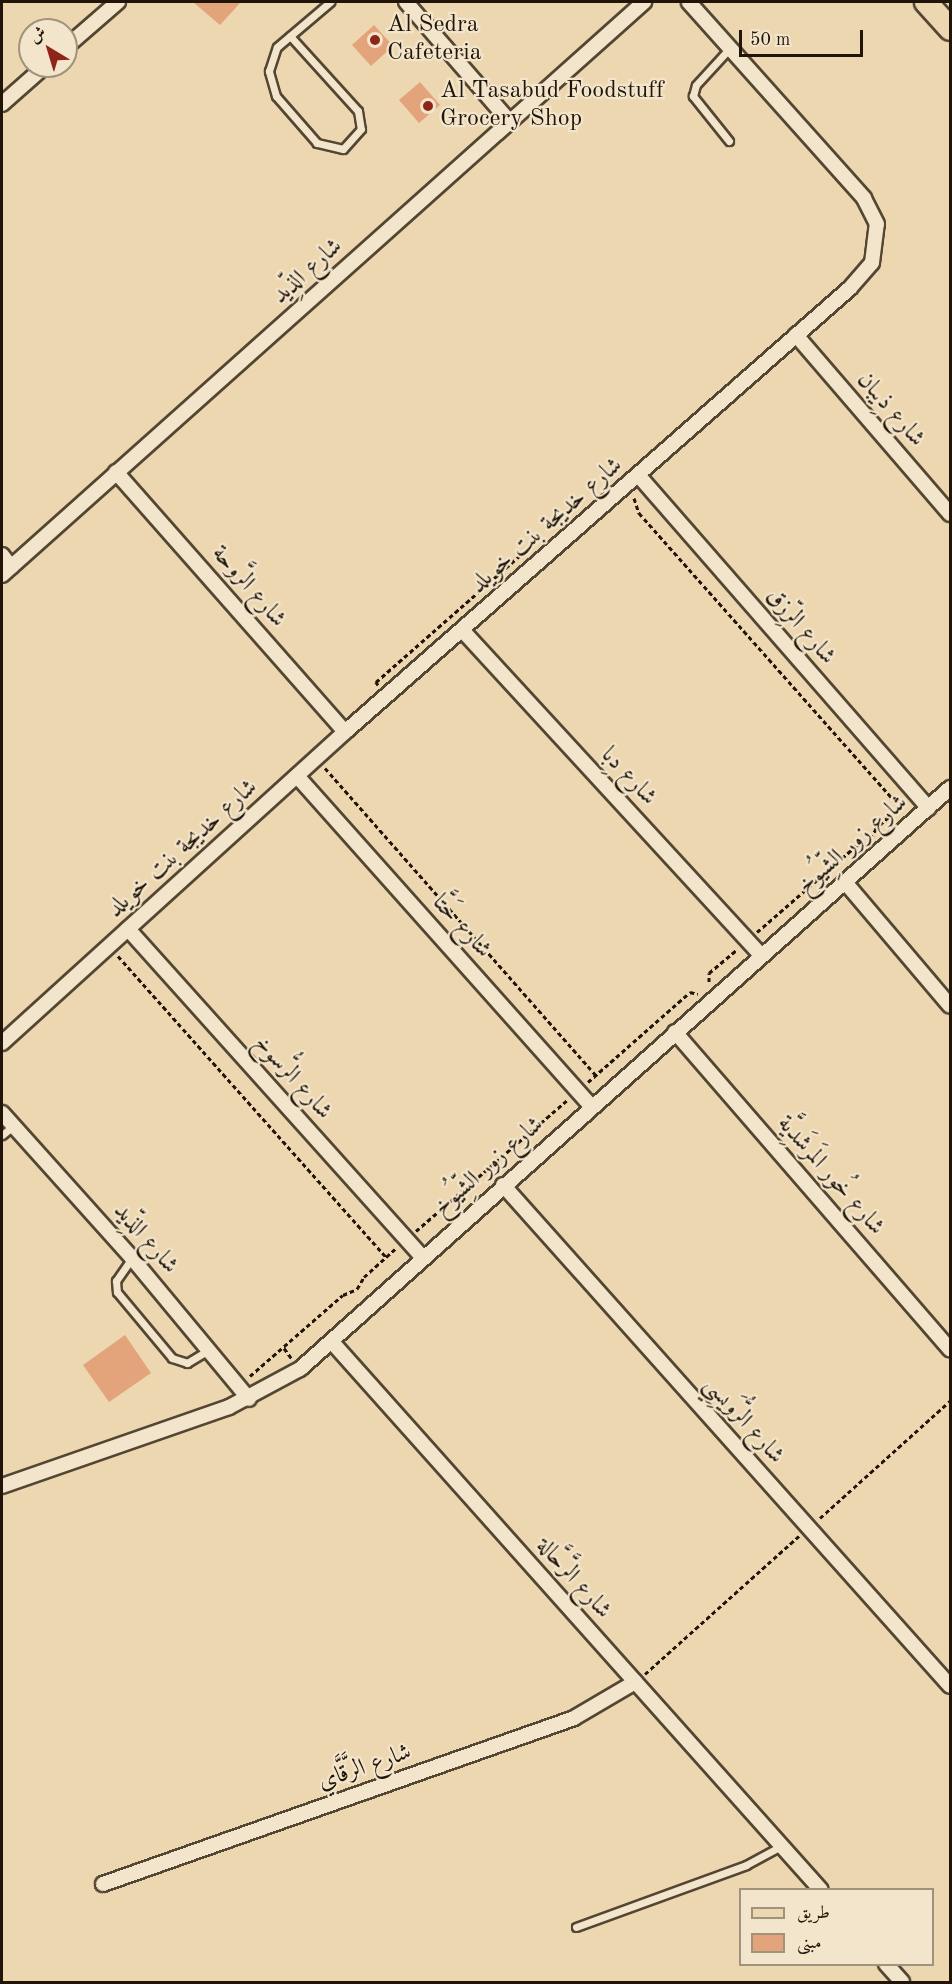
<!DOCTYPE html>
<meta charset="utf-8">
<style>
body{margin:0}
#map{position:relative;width:952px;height:1984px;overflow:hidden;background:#edd7b1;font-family:"Old Standard TT",Amiri,serif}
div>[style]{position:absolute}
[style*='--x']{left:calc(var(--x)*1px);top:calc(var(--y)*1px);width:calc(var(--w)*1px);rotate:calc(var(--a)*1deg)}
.building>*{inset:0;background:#e3a37b}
.path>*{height:3px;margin-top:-1.5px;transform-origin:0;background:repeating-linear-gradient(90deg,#201508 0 4.5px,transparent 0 7.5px)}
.roads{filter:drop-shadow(2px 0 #534632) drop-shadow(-2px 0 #534632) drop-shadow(0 2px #534632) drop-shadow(0 -2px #534632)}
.lane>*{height:7px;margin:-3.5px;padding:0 3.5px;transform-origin:3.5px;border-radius:3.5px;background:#f3e5cc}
.street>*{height:14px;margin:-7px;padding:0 7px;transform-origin:7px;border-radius:7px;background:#f3e5cc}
.primary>*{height:22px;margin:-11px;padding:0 11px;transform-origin:11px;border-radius:11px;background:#edd7b1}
.dots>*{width:16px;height:16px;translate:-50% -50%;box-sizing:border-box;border:3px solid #f3e5cc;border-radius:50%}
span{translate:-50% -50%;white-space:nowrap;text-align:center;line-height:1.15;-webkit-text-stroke:4.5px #f3e5cc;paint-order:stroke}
.poi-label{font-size:24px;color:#201508}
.left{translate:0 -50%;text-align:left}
.street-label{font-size:24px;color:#201508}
.frame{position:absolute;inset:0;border:3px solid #201508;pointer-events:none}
.legend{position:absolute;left:739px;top:1888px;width:195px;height:78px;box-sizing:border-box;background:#f3e5cc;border:2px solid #9f927e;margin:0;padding:8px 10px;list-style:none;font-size:18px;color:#201508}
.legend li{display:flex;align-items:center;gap:12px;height:30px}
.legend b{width:30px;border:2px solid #9f927e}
.north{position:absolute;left:18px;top:18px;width:60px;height:60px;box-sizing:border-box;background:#f3e5cc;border:2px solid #9f927e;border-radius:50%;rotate:322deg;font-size:16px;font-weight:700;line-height:24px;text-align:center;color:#201508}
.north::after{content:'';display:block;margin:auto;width:21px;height:27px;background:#8f2418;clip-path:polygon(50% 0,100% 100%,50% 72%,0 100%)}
.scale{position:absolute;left:739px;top:30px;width:124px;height:27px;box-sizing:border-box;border:3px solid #201508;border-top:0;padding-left:8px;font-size:18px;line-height:21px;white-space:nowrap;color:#201508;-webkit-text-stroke:4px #f3e5cc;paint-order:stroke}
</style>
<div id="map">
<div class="building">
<div style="clip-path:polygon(193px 2px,241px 2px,220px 25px)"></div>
<div style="clip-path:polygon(374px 25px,393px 46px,371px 66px,352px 45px)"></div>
<div style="clip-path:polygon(420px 82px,440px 105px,419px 123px,399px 100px)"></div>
<div style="clip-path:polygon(125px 1335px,151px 1373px,109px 1402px,83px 1365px)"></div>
</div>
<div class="path">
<div style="--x:634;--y:498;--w:16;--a:72"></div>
<div style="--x:639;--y:513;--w:393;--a:48.4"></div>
<div style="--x:900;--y:807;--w:32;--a:139"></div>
<div style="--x:876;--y:828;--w:8;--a:113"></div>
<div style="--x:378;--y:685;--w:4;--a:-124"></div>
<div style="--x:376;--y:682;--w:196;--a:-41.3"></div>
<div style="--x:325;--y:768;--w:409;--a:48.6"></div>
<div style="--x:757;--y:932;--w:133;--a:-41"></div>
<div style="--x:857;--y:845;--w:8;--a:-7"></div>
<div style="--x:118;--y:956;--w:403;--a:48.3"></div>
<div style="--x:709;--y:982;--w:9;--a:-90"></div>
<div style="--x:709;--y:973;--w:35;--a:-40"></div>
<div style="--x:588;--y:1082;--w:136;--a:-41.4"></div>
<div style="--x:690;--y:992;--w:8;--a:14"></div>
<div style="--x:416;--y:1231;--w:200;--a:-40.9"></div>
<div style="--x:284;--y:1348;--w:14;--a:54"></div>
<div style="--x:250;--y:1376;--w:123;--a:-41.1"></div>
<div style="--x:343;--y:1295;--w:15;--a:-23"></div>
<div style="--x:357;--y:1289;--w:14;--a:-60"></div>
<div style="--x:364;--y:1277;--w:42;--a:-42.1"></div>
<div style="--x:820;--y:1518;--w:175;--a:-42"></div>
<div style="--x:645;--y:1674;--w:207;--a:-41.9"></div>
</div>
<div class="roads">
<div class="lane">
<div style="--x:290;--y:36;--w:101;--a:47.8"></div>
<div style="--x:358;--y:111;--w:18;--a:81"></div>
<div style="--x:361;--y:129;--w:27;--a:132"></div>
<div style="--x:343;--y:149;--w:27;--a:-167"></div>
<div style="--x:317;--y:143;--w:62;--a:-131.1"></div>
<div style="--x:276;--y:96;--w:26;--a:-106"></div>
<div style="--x:269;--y:71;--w:25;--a:-72"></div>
<div style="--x:277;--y:47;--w:70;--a:-40.3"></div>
<div style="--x:729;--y:141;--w:58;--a:-128.7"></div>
<div style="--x:693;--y:96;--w:11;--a:-75"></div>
<div style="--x:696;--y:85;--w:50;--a:-47.4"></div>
<div style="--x:2;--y:1135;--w:14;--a:-39"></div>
<div style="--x:132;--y:1258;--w:28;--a:125"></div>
<div style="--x:116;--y:1281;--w:11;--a:85"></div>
<div style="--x:117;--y:1292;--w:86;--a:50.2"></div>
<div style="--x:172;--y:1358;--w:16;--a:18"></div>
<div style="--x:187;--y:1363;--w:27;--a:-31"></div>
<div style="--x:576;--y:1927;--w:181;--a:-20"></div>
<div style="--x:746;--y:1865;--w:42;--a:-28.4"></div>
</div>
<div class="street">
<div style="--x:406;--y:2;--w:159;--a:49.1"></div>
<div style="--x:66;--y:47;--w:69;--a:-40.9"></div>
<div style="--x:2;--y:104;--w:57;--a:-41.5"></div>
<div style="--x:796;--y:335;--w:236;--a:49.3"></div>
<div style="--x:116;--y:472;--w:346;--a:48.6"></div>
<div style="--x:638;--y:475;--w:442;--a:48.9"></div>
<div style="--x:2;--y:555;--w:15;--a:53"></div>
<div style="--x:2;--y:575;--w:861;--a:-41.75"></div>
<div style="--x:462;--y:630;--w:442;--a:47.4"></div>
<div style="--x:297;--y:776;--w:443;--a:48.3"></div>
<div style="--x:845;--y:882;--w:162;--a:49.7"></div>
<div style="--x:128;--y:929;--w:440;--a:48.1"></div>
<div style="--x:675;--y:1032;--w:420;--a:49.1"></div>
<div style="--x:2;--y:1043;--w:463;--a:-42.2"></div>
<div style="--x:345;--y:732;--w:672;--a:-41.32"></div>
<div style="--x:850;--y:288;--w:33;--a:-49"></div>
<div style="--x:872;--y:263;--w:39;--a:-83"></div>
<div style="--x:877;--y:224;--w:29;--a:-117"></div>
<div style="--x:864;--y:198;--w:263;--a:-131.8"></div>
<div style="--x:2;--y:1113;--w:195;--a:48.1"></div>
<div style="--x:132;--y:1258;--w:183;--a:50.3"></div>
<div style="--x:503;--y:1185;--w:671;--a:48.26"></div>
<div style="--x:332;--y:1342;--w:734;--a:48.26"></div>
<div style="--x:2;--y:1486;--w:240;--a:-19.2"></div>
<div style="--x:229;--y:1407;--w:81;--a:-28.2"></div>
<div style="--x:300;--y:1369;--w:872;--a:-41.79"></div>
<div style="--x:103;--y:1884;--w:499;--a:-19.4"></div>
<div style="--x:574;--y:1718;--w:71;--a:-30.5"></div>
<div style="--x:886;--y:1964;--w:24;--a:48"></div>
</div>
<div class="primary">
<div style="--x:926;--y:2;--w:36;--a:48"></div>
</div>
</div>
<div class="dots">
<div style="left:375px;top:40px;background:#8f2418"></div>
<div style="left:428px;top:106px;background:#8f2418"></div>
</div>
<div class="poi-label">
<span class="left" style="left:387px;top:40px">Al Sedra<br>Cafeteria</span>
<span class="left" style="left:440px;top:106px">Al Tasabud Foodstuff<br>Grocery Shop</span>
</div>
<div class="street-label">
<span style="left:308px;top:272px;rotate:-42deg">شارع الذِّيد</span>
<span style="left:890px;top:410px;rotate:49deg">شارع ذِيبان</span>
<span style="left:547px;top:526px;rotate:-41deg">شارع خديجة بنت خويلد</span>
<span style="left:248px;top:587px;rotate:49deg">شارع الرَّوحة</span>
<span style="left:800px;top:627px;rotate:49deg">شارع الرِّزق</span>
<span style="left:628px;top:777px;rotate:47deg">شارع دِبا</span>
<span style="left:853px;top:845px;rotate:-41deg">شارع زور الشِّيُوخ</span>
<span style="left:183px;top:849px;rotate:-42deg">شارع خديجة بنت خويلد</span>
<span style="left:461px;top:927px;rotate:48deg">شارع حَتَّا</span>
<span style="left:292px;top:1078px;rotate:48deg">شارع الرُّسوخ</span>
<span style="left:489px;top:1167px;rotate:-41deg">شارع زور الشِّيُوخ</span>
<span style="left:830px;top:1176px;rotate:49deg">شارع خُور المَرشَدِيَّة</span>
<span style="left:145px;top:1239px;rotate:49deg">شارع الذِّيد</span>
<span style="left:743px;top:1421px;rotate:48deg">شارع الرُّوَيسِي</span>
<span style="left:573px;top:1579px;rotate:48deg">شارع الرَّحَّالة</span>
<span style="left:365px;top:1768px;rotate:-19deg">شارع الرَّقَّاي</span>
</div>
<div class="frame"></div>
<ul class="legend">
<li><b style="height:8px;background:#edd7b1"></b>طريق</li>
<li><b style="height:16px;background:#e3a37b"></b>مبنى</li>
</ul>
<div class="north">ش</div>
<div class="scale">50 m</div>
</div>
